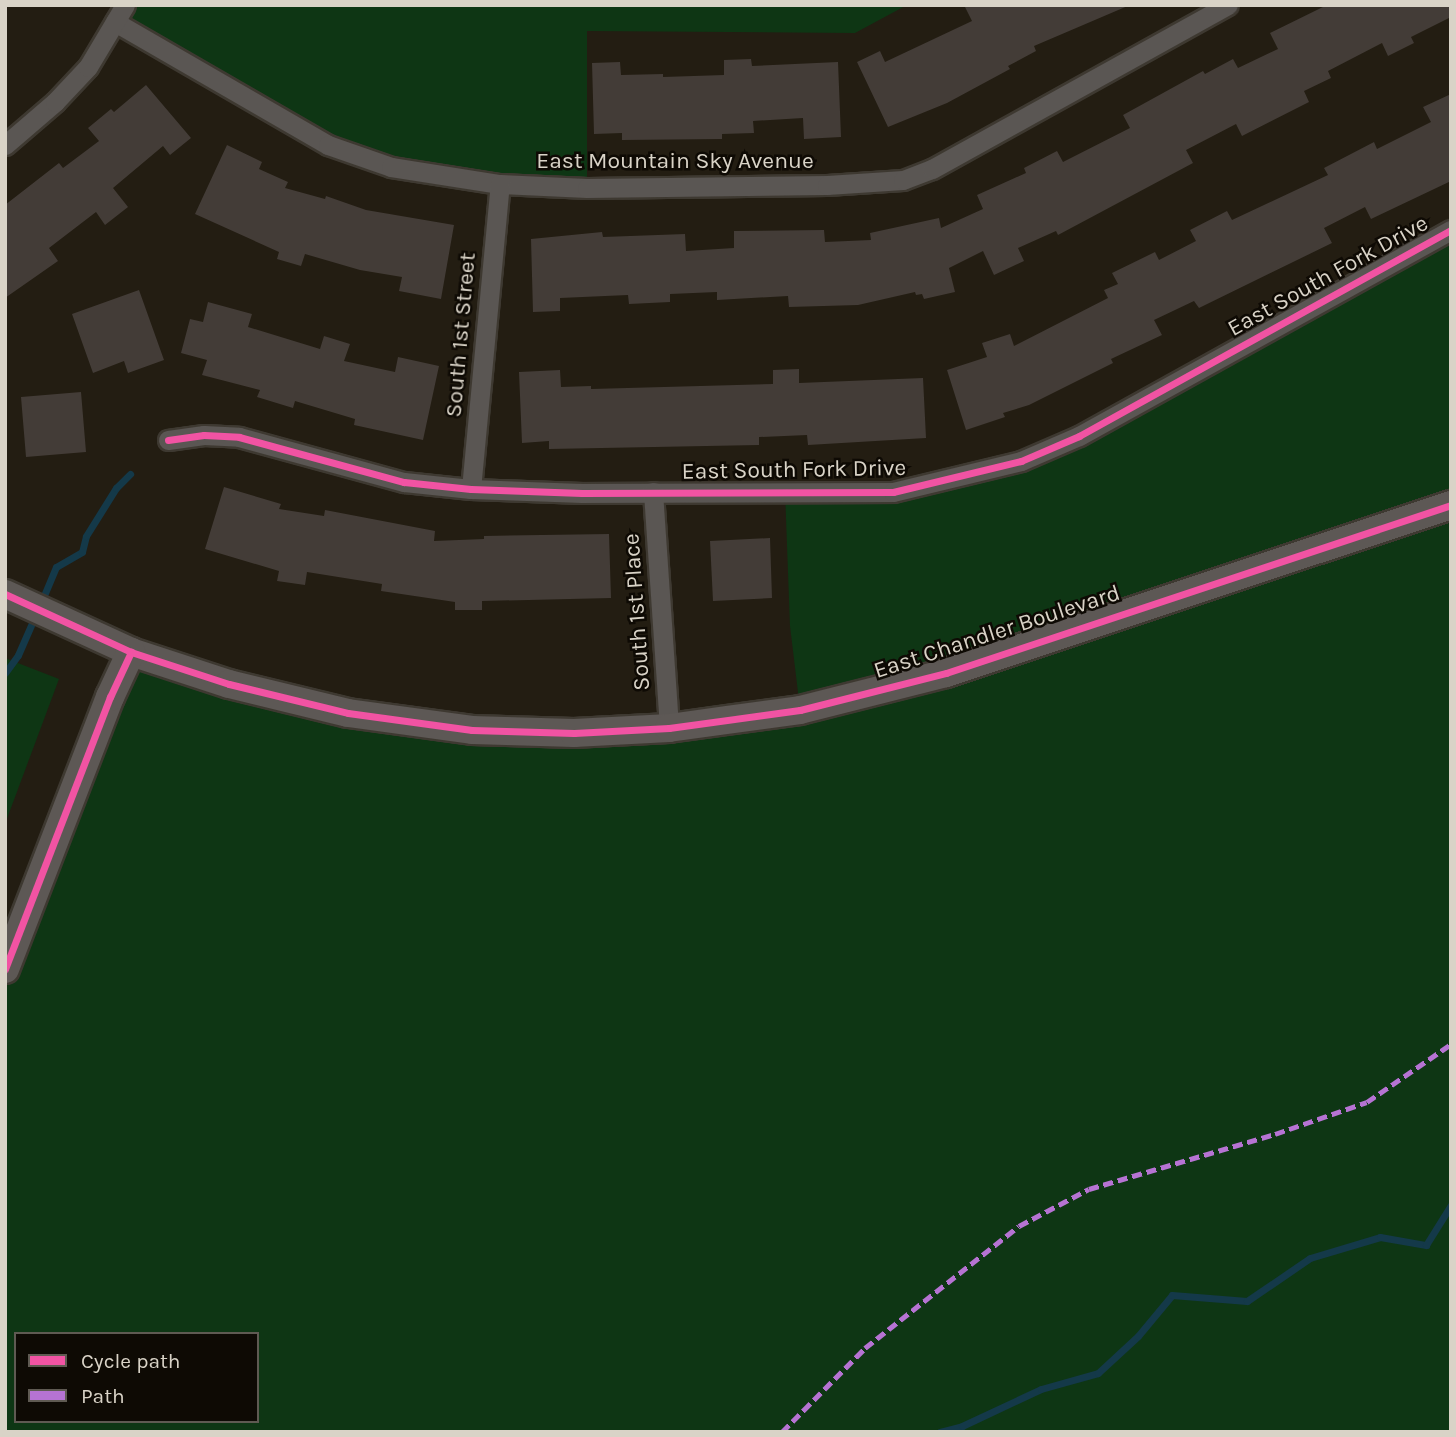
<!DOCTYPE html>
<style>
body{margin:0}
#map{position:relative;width:1456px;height:1437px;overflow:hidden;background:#231d12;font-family:Karla,sans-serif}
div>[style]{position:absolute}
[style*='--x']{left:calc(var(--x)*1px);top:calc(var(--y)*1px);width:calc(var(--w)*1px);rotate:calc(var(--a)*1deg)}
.green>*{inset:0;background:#0e3614}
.stream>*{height:7px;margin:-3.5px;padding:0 3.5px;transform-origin:3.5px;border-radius:3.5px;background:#143949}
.building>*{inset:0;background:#433c37}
.roads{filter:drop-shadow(2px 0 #3e3931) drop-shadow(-2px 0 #3e3931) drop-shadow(0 2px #3e3931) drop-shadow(0 -2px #3e3931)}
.street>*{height:19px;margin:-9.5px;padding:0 9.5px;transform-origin:9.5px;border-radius:9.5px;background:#5a5653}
.secondary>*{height:28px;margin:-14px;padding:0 14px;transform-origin:14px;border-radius:14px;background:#5d5855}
.quiet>*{height:5px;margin-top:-2.5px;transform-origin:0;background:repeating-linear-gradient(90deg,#b673d3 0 10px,transparent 0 15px)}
.cycleway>*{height:7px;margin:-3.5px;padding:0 3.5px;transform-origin:3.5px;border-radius:3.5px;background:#f153a3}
span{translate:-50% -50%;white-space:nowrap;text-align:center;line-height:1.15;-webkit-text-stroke:5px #0e0a04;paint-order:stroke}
.street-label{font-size:23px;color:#d9d3c7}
.frame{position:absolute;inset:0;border:7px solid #d9d3c7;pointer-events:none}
.legend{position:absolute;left:14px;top:1332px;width:245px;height:91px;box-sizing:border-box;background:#0e0a04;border:2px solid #5f5a52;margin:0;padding:9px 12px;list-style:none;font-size:21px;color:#d9d3c7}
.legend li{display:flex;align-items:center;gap:14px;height:35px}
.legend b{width:35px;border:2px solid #5f5a52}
</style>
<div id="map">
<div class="green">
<div style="clip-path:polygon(125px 5px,907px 5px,855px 33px,587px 31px,587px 188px,500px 184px,328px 145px,115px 22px)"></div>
<div style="clip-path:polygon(evenodd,1451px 230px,1451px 1432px,5px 1432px,5px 969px,131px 652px,472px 730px,800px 709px,790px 626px,785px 491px,893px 492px,1021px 461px,1451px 230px,16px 1334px,257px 1334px,257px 1421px,16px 1421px,16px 1334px)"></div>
<div style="clip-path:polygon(5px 658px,59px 679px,5px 824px)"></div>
</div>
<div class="stream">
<div style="--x:40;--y:605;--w:41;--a:-67.2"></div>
<div style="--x:56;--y:567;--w:30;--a:-30"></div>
<div style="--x:82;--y:552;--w:16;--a:-76"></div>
<div style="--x:86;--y:536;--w:57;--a:-58"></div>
<div style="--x:116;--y:488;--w:20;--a:-45"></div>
<div style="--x:5;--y:673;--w:22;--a:-54"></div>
<div style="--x:18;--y:655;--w:43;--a:-66.4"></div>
<div style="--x:940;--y:1432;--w:23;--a:-15"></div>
<div style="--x:962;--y:1426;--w:87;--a:-25.1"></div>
<div style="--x:1041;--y:1389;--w:59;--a:-15.7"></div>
<div style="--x:1098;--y:1373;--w:54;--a:-42.8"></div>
<div style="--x:1138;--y:1336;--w:53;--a:-50.3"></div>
<div style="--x:1172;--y:1295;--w:75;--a:4.6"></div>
<div style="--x:1247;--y:1301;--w:76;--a:-34.3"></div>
<div style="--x:1310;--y:1258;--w:73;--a:-16.7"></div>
<div style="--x:1380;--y:1237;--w:47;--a:9.9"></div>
<div style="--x:1426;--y:1245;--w:47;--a:-58"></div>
</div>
<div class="building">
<div style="clip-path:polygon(964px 5px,1130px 5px,1034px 46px,1036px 51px,1008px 66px,1010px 69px,947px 103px,888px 127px,857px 62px,880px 51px,885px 62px,972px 21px)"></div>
<div style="clip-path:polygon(1327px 5px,1451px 5px,1451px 17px,1411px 37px,1414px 43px,1388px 56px,1382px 43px,1328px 71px,1331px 78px,1304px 91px,1309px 102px,1242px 136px,1236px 124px,1186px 150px,1193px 163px,1058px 235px,1056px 231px,1018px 248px,1024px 261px,994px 275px,983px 251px,949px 268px,955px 292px,924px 299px,922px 294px,916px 295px,915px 292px,858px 305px,789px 307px,788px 296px,717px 300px,717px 292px,670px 294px,670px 302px,629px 304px,628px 295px,560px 298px,560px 311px,533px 312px,531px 239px,602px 232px,603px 237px,685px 234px,686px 251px,734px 248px,734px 231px,824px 230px,825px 242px,871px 240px,870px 233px,939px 218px,941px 228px,983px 209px,977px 195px,1026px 173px,1024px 168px,1057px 151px,1063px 162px,1130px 128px,1123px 115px,1203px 71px,1205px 74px,1233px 59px,1238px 68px,1278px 49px,1270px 33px)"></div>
<div style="clip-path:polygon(751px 59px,752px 66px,838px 62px,841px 137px,804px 139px,803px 118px,753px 121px,754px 133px,722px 134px,722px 139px,622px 140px,622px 133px,594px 134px,592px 63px,620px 62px,621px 75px,663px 74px,663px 77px,724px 75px,724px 60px)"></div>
<div style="clip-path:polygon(146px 85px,191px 138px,170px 155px,163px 146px,113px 188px,128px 207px,105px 225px,96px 212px,49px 248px,58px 261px,5px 298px,5px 205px,59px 163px,63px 168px,99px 141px,88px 128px,111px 109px,114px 112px)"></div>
<div style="clip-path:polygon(1451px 94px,1451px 181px,1371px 219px,1365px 207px,1324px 228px,1332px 243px,1199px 308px,1194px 301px,1154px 320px,1162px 335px,1111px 359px,1113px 363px,1029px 405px,1003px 413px,1005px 417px,966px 430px,947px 370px,987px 357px,982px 343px,1010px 334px,1014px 346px,1108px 298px,1104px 290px,1118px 284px,1112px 273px,1155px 252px,1159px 260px,1196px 241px,1190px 230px,1227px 211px,1232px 220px,1328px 175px,1324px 168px,1374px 142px,1377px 149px,1431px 122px,1423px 107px)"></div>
<div style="clip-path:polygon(227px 145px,262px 162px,259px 169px,288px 182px,285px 188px,325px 199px,326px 196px,366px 210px,454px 225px,441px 299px,399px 291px,402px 277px,360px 270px,305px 254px,301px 266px,277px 259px,279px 252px,195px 214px)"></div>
<div style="clip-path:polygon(139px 290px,164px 360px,128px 373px,124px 361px,93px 373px,72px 314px)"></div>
<div style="clip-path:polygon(208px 302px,252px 314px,248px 327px,320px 349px,324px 336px,350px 344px,344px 361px,395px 372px,398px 357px,439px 366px,423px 440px,354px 425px,355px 419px,295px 401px,293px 408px,257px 397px,260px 390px,202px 375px,207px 360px,181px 353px,190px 319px,203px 322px)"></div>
<div style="clip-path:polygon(799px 369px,799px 383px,923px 378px,926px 438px,808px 445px,807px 435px,759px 437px,759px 445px,549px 449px,549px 441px,522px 443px,519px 372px,560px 370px,561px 387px,591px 386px,591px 389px,773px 384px,773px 370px)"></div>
<div style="clip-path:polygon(81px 392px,86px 452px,26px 457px,21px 397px)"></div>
<div style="clip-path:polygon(224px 487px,281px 504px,279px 509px,324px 516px,325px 510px,435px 531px,434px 541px,484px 539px,484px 536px,609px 534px,611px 598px,482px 601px,482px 610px,455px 610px,455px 602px,381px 591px,382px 584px,307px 572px,305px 585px,277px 581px,279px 571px,205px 549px)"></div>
<div style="clip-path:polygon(770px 538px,772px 598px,713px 601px,710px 541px)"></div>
</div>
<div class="roads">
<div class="street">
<div style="--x:115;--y:22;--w:246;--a:30"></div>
<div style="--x:328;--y:145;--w:67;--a:19.2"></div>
<div style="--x:391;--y:167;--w:110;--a:8.9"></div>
<div style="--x:500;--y:184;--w:87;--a:2.6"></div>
<div style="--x:587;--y:188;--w:240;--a:-0.7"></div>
<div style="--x:827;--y:185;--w:76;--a:-3.8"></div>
<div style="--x:903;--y:180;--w:31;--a:-21"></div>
<div style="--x:932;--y:169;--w:338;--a:-29"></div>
<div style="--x:5;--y:145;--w:66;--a:-40.7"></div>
<div style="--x:55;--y:102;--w:48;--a:-46.7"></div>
<div style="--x:88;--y:67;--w:72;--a:-59.2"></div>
<div style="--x:168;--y:440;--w:36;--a:-8"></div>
<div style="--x:204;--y:435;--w:35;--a:3"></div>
<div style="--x:239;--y:437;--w:171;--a:15.3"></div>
<div style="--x:404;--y:482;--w:67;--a:6"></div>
<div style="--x:471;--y:489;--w:111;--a:2.1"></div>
<div style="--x:582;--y:493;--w:311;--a:-0.2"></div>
<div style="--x:893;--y:492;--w:132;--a:-13.6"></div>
<div style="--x:1021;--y:461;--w:63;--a:-23.3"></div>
<div style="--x:1079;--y:436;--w:425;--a:-29"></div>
<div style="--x:471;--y:489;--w:306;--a:-84.6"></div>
<div style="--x:653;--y:492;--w:237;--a:86.1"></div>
</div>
<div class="secondary">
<div style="--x:5;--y:594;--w:139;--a:24.7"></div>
<div style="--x:131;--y:652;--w:103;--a:18.1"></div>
<div style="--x:229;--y:684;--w:122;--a:13.7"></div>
<div style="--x:348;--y:713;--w:125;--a:7.8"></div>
<div style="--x:472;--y:730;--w:102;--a:1.7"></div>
<div style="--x:574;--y:733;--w:95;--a:-3"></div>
<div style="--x:669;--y:728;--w:132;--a:-7.8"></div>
<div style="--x:800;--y:710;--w:151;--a:-14.2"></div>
<div style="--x:946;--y:673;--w:532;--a:-18.4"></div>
<div style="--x:5;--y:969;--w:292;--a:-68.9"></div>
<div style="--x:110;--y:697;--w:50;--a:-65"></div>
</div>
</div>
<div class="quiet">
<div style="--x:782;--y:1432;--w:118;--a:-45.3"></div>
<div style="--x:865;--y:1348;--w:196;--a:-38.4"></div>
<div style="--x:1019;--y:1226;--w:79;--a:-27.9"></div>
<div style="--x:1089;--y:1189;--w:194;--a:-16.5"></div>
<div style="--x:1275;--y:1134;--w:97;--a:-19.2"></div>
<div style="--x:1367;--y:1102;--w:102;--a:-34.6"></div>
</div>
<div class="cycleway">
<div style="--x:168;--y:440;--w:36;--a:-8"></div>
<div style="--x:204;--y:435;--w:35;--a:3"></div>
<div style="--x:239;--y:437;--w:171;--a:15.3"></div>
<div style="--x:404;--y:482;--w:67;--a:6"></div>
<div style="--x:471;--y:489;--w:111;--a:2.1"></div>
<div style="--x:582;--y:493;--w:311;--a:-0.2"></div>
<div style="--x:893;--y:492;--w:132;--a:-13.6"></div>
<div style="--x:1021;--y:461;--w:63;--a:-23.3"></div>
<div style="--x:1079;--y:436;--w:425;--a:-29"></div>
<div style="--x:5;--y:594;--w:139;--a:24.7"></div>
<div style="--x:131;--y:652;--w:103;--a:18.1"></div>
<div style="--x:229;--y:684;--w:122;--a:13.7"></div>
<div style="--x:348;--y:713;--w:125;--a:7.8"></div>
<div style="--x:472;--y:730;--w:102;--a:1.7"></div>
<div style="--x:574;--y:733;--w:95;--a:-3"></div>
<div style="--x:669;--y:728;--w:132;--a:-7.8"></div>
<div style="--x:800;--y:710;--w:151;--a:-14.2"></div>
<div style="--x:946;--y:673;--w:532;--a:-18.4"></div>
<div style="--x:5;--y:969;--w:292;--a:-68.9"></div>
<div style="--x:110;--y:697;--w:50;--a:-65"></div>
</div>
<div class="street-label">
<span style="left:675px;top:161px">East Mountain Sky Avenue</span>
<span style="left:1328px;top:276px;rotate:-29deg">East South Fork Drive</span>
<span style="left:461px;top:335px;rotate:-85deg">South 1st Street</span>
<span style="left:794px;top:470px;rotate:-1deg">East South Fork Drive</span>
<span style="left:637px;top:612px;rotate:-94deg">South 1st Place</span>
<span style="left:997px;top:632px;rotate:-18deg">East Chandler Boulevard</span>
</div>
<div class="frame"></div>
<ul class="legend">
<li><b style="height:9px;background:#f153a3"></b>Cycle path</li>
<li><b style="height:9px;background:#b673d3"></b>Path</li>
</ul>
</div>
